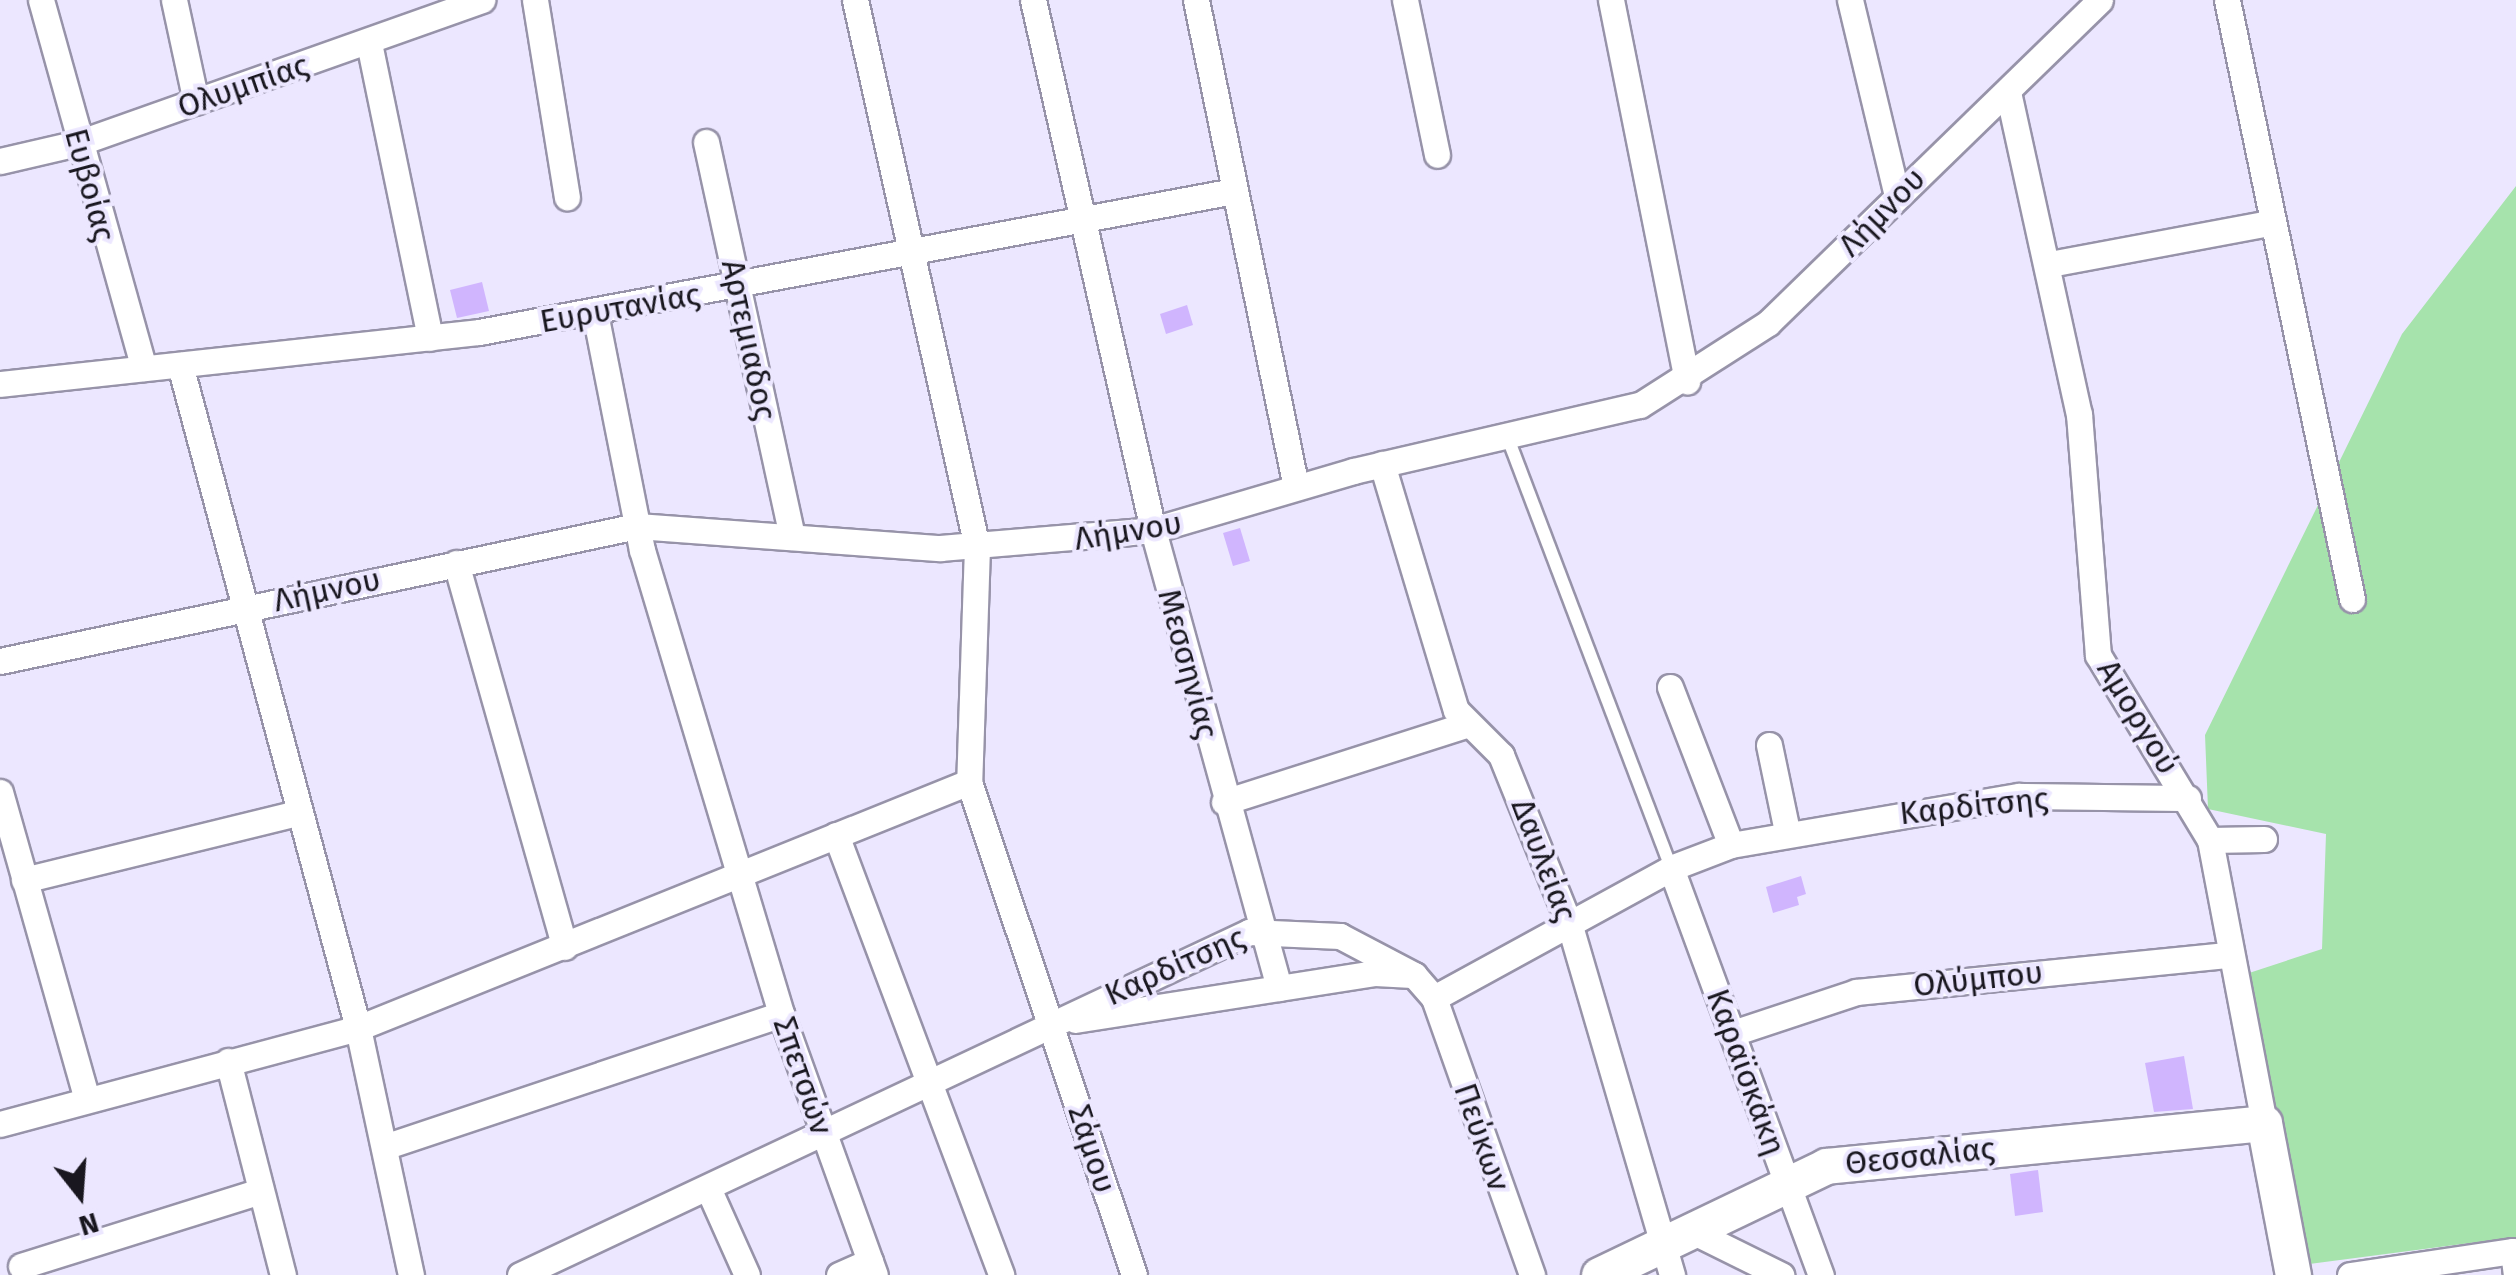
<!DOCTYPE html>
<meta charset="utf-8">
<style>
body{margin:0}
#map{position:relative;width:2516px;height:1275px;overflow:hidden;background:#ece7ff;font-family:"Fira Sans",sans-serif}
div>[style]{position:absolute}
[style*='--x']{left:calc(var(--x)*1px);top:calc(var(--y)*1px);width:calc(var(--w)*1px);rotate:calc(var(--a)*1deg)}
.green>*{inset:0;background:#a6e3ac}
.building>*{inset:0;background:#d0b5fe}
.roads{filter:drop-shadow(2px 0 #9793a9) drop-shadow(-2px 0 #9793a9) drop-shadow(0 2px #9793a9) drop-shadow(0 -2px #9793a9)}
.lane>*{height:12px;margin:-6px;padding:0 6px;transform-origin:6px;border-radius:6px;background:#fff}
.street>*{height:25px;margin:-12.5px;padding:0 12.5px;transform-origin:12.5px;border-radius:12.5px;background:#fff}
.secondary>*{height:35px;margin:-17.5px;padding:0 17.5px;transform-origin:17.5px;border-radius:17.5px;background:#fff}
span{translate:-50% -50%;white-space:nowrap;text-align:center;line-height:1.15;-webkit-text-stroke:8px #ece7ff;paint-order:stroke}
.street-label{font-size:32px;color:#19171f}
.north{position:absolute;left:30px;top:1145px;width:100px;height:100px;-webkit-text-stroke:8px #ece7ff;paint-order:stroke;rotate:163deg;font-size:28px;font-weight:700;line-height:40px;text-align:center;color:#19171f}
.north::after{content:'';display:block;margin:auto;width:35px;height:45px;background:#19171f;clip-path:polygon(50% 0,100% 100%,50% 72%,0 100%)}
</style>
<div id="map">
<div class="green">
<div style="clip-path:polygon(2516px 186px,2516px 1237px,2294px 1266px,2243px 975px,2322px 949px,2326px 834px,2208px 809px,2205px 735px,2402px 334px)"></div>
</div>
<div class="building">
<div style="clip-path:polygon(482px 282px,489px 311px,457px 318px,450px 290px)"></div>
<div style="clip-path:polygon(1187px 305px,1193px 325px,1166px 334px,1160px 314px)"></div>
<div style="clip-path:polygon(1240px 528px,1250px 561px,1233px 566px,1223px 533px)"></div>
<div style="clip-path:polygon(1801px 876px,1806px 894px,1797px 897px,1799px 905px,1773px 913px,1766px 887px)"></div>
<div style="clip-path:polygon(2184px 1056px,2193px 1109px,2154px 1112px,2145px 1063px)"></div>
<div style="clip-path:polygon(2038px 1170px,2043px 1212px,2015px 1216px,2010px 1174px)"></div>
</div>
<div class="roads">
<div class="lane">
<div style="--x:1509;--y:441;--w:457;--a:69.2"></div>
</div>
<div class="street">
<div style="--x:41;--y:0;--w:382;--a:74.4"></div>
<div style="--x:174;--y:0;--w:104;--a:77.8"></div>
<div style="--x:535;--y:0;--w:200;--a:80.8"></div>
<div style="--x:855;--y:0;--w:560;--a:77.43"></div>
<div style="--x:977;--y:547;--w:235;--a:91.9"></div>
<div style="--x:969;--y:782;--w:520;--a:71.5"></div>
<div style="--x:1033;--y:0;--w:543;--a:77.24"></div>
<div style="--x:1153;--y:530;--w:475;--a:74.6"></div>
<div style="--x:1196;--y:0;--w:497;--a:78.4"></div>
<div style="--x:1405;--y:0;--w:158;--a:78.3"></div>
<div style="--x:1611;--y:0;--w:389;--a:78.7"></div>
<div style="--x:1850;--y:0;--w:202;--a:76.5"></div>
<div style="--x:2227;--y:0;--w:612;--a:78.21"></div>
<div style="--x:369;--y:43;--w:301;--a:78.3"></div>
<div style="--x:2008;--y:92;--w:330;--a:77.6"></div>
<div style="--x:2079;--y:414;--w:242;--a:85.5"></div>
<div style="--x:2098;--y:655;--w:216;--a:58.8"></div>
<div style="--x:2210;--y:840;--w:288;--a:79.2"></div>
<div style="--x:706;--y:142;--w:404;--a:77.7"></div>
<div style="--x:0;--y:161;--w:80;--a:-13"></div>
<div style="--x:78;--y:143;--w:429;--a:-19.5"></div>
<div style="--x:2050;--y:264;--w:224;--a:-10.6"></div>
<div style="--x:595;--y:313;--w:242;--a:78.8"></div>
<div style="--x:642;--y:550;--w:484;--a:73.3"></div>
<div style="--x:781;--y:1014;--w:277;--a:70.2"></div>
<div style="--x:180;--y:365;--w:686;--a:74.97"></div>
<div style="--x:358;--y:1028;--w:253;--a:77.9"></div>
<div style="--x:0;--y:384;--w:482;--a:-6.2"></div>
<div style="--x:479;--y:332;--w:768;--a:-10.58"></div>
<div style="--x:1382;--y:464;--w:257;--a:73.3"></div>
<div style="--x:1456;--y:710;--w:64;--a:45"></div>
<div style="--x:1501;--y:755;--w:184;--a:68"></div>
<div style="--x:1570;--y:926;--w:364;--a:73.7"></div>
<div style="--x:456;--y:563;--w:399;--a:74.2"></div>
<div style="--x:0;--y:661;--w:651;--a:-11.97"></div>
<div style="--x:637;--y:526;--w:304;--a:4.2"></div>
<div style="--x:940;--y:548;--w:214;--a:-4.8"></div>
<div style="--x:1153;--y:530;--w:209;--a:-16.4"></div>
<div style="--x:1353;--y:471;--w:294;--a:-13"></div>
<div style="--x:1640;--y:405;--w:152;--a:-32.6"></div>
<div style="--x:1768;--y:323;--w:463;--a:-44.2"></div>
<div style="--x:1670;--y:687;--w:169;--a:68.9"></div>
<div style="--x:1769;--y:745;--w:88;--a:78.2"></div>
<div style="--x:0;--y:792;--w:319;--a:74.2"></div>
<div style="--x:1224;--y:802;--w:254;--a:-17.7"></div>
<div style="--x:836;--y:835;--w:470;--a:69.4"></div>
<div style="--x:2210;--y:840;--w:54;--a:-1.1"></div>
<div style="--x:1671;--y:868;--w:434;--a:69.8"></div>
<div style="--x:24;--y:880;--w:284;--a:-13.8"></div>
<div style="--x:1434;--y:998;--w:294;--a:70.5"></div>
<div style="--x:1075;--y:1020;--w:304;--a:-8.9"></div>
<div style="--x:1375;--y:973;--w:37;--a:3"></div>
<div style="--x:1733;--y:1033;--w:130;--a:-18.4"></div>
<div style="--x:1856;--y:992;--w:375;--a:-5.7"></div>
<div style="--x:228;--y:1061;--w:221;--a:75.6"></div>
<div style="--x:0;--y:1124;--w:371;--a:-15"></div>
<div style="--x:358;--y:1028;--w:659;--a:-21.93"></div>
<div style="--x:384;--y:1147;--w:419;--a:-18.5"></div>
<div style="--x:708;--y:1188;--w:95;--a:65.9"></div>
<div style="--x:1690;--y:1230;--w:102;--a:26.3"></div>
<div style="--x:21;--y:1266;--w:251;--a:-17.4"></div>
<div style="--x:520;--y:1275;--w:806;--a:-25.2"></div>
<div style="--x:1249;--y:932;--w:91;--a:2.5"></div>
<div style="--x:1340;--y:936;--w:84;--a:27.8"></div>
<div style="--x:1414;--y:975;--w:30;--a:49"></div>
<div style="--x:1434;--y:998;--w:270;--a:-28.7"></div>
<div style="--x:1671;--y:868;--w:64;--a:-21"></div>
<div style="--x:1731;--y:845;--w:292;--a:-9.7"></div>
<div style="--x:2019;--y:796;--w:169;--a:0.7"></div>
<div style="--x:839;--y:1275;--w:34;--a:-24"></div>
<div style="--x:2350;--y:1275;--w:165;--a:-8.4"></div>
<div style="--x:2513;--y:1251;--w:24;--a:83"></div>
</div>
<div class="secondary">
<div style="--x:1599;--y:1275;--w:252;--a:-25.6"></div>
<div style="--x:1826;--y:1166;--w:440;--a:-5.6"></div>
<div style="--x:2264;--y:1123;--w:155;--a:79.2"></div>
</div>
</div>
<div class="street-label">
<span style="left:243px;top:86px;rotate:-19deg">Ολυμπίας</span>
<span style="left:90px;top:185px;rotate:75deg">Ευβοίας</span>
<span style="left:1882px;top:212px;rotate:-46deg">Λήμνου</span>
<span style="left:620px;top:308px;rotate:-10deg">Ευρυτανίας</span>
<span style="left:749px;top:340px;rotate:78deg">Αρτεμιαδος</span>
<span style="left:1128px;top:531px;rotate:-9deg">Λήμνου</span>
<span style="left:327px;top:590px;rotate:-12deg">Λήμνου</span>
<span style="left:1188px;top:664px;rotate:75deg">Μεσσηνίας</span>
<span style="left:2138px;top:717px;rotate:59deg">Αμοργού</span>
<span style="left:1974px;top:806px;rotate:-6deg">Καρδίτσης</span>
<span style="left:1544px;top:860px;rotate:69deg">Δαυλείας</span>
<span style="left:1175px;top:966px;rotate:-24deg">Καρδίτσης</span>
<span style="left:1978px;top:979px;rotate:-6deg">Ολύμπου</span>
<span style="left:1746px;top:1072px;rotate:70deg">Καραϊσκάκη</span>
<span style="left:803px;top:1076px;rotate:71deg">Σπετσών</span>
<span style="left:1482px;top:1137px;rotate:71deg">Πεύκων</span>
<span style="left:1092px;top:1149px;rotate:72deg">Σάμου</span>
<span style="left:1920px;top:1156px;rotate:-6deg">Θεσσαλίας</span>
</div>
<div class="north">N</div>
</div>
